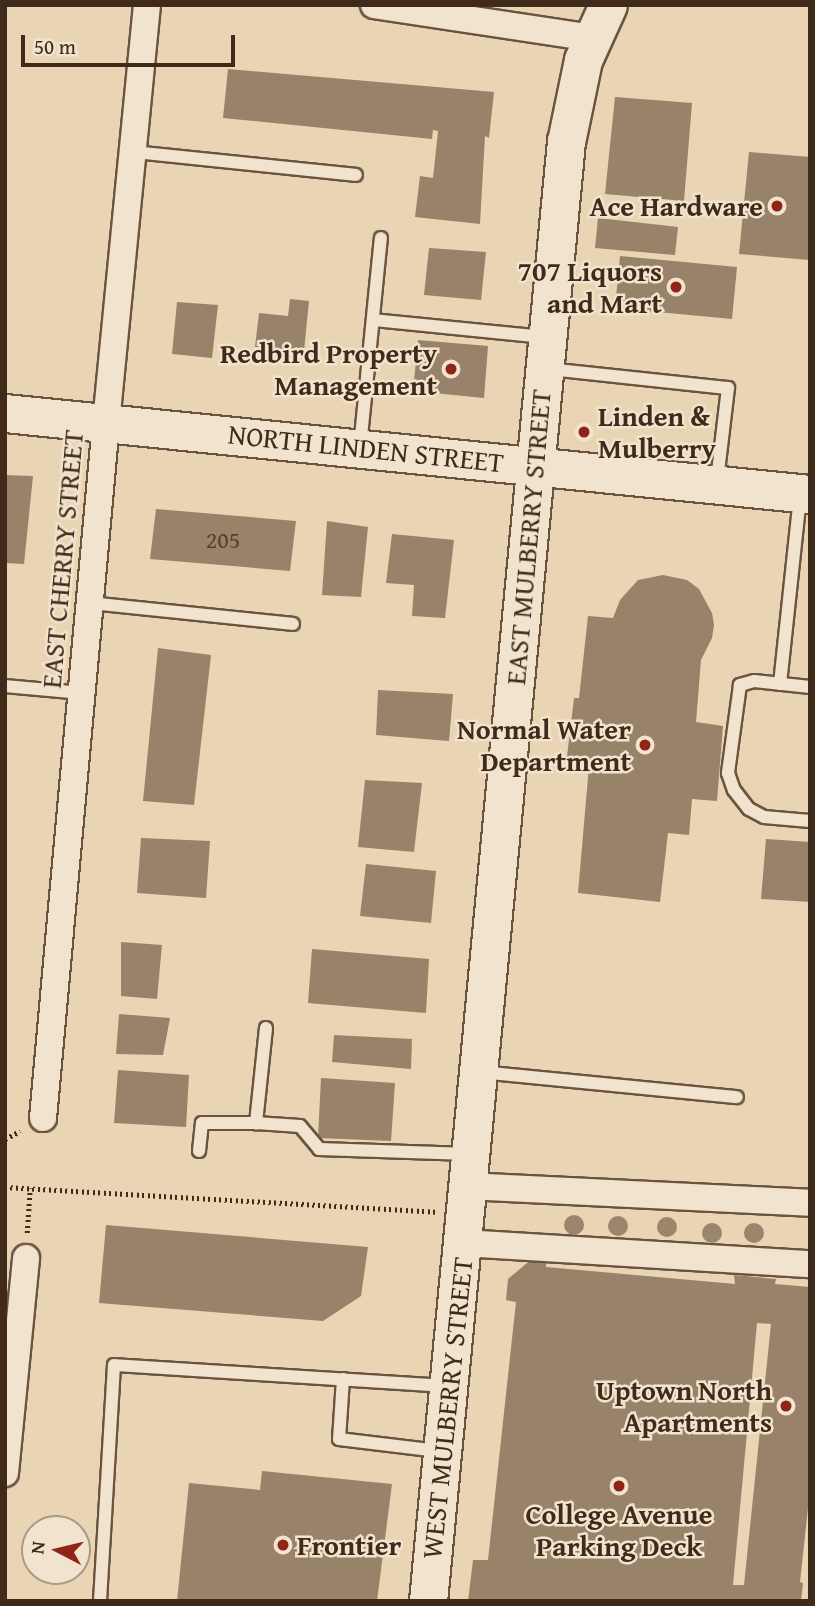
<!DOCTYPE html>
<style>
body{margin:0}
#map{position:relative;width:815px;height:1606px;overflow:hidden;background:#e9d4b3;font-family:"Gentium Book Plus",serif}
div>[style]{position:absolute}
[style*='--x']{left:calc(var(--x)*1px);top:calc(var(--y)*1px);width:calc(var(--w)*1px);rotate:calc(var(--a)*1deg)}
.building>*{inset:0;background:#988269}
.path>*{height:4.5px;margin-top:-2.25px;transform-origin:0;background:repeating-linear-gradient(90deg,#402a19 0 2px,transparent 0 5.5px)}
.roads{filter:drop-shadow(2px 0 #6a5440) drop-shadow(-2px 0 #6a5440) drop-shadow(0 2px #6a5440) drop-shadow(0 -2px #6a5440)}
.service>*{height:12px;margin:-6px;padding:0 6px;transform-origin:6px;border-radius:6px;background:#f1e3ce}
.minor>*{height:26px;margin:-13px;padding:0 13px;transform-origin:13px;border-radius:13px;background:#f1e3ce}
.secondary>*{height:37px;margin:-18.5px;padding:0 18.5px;transform-origin:18.5px;border-radius:18.5px;background:#f1e3ce}
.trees>*{width:20px;height:20px;margin:-10px;border-radius:50%;background:#9b866d}
.dots>*{width:19px;height:19px;translate:-50% -50%;box-sizing:border-box;border:4px solid #f1e3ce;border-radius:50%}
span{translate:-50% -50%;white-space:nowrap;text-align:center;line-height:1.15;-webkit-text-stroke:5px #f1e3ce;paint-order:stroke}
.number-label{font-size:24px;color:#56402d}
.number-label span{-webkit-text-stroke-width:0}
.poi-label{font-size:28px;color:#402a19;font-weight:700}
.right{translate:-100% -50%;text-align:right}
.left{translate:0 -50%;text-align:left}
.street-label{font-size:28px;color:#402a19}
.frame{position:absolute;inset:0;border:7px solid #402a19;pointer-events:none}
.north{position:absolute;left:21px;top:1515px;width:70px;height:70px;box-sizing:border-box;background:#f1e3ce;border:2px solid #aa9986;border-radius:50%;rotate:277deg;font-size:19px;font-weight:700;line-height:28px;text-align:center;color:#402a19}
.north::after{content:'';display:block;margin:auto;width:24px;height:32px;background:#8f2418;clip-path:polygon(50% 0,100% 100%,50% 72%,0 100%)}
.scale{position:absolute;left:21px;top:35px;width:214px;height:32px;box-sizing:border-box;border:4px solid #402a19;border-top:0;padding-left:9px;font-size:21px;line-height:24px;white-space:nowrap;color:#402a19;-webkit-text-stroke:5px #f1e3ce;paint-order:stroke}
</style>
<div id="map">
<div class="building">
<div style="clip-path:polygon(228px 69px,494px 92px,489px 138px,485px 136px,480px 224px,415px 217px,420px 176px,433px 178px,438px 131px,433px 130px,432px 139px,223px 118px)"></div>
<div style="clip-path:polygon(615px 97px,692px 103px,684px 201px,605px 194px)"></div>
<div style="clip-path:polygon(749px 152px,810px 157px,810px 260px,739px 254px)"></div>
<div style="clip-path:polygon(598px 218px,678px 227px,675px 255px,595px 248px)"></div>
<div style="clip-path:polygon(429px 248px,486px 252px,481px 300px,424px 295px)"></div>
<div style="clip-path:polygon(620px 256px,737px 267px,732px 319px,615px 308px)"></div>
<div style="clip-path:polygon(290px 299px,309px 301px,304px 351px,255px 347px,259px 313px,288px 316px)"></div>
<div style="clip-path:polygon(177px 302px,218px 305px,212px 358px,172px 354px)"></div>
<div style="clip-path:polygon(418px 340px,488px 346px,484px 398px,413px 391px)"></div>
<div style="clip-path:polygon(5px 475px,33px 476px,24px 564px,5px 563px)"></div>
<div style="clip-path:polygon(156px 509px,296px 521px,290px 571px,150px 559px)"></div>
<div style="clip-path:polygon(327px 521px,368px 527px,361px 597px,322px 595px)"></div>
<div style="clip-path:polygon(392px 534px,454px 540px,445px 618px,412px 616px,414px 585px,386px 583px)"></div>
<div style="clip-path:polygon(663px 575px,687px 580px,699px 589px,712px 613px,714px 625px,712px 638px,701px 660px,696px 722px,723px 726px,717px 801px,692px 799px,689px 835px,668px 833px,660px 902px,578px 893px,589px 766px,566px 765px,574px 698px,579px 698px,588px 616px,613px 618px,620px 600px,638px 580px)"></div>
<div style="clip-path:polygon(158px 648px,211px 655px,194px 805px,143px 801px)"></div>
<div style="clip-path:polygon(378px 690px,453px 694px,449px 741px,376px 735px)"></div>
<div style="clip-path:polygon(365px 780px,422px 783px,414px 852px,358px 847px)"></div>
<div style="clip-path:polygon(141px 838px,210px 841px,206px 898px,137px 893px)"></div>
<div style="clip-path:polygon(766px 839px,810px 842px,810px 902px,761px 899px)"></div>
<div style="clip-path:polygon(366px 864px,436px 871px,431px 923px,360px 916px)"></div>
<div style="clip-path:polygon(121px 942px,162px 945px,157px 999px,121px 996px)"></div>
<div style="clip-path:polygon(312px 949px,429px 959px,426px 1013px,308px 1003px)"></div>
<div style="clip-path:polygon(119px 1014px,170px 1018px,163px 1055px,116px 1054px)"></div>
<div style="clip-path:polygon(334px 1035px,412px 1039px,411px 1069px,332px 1062px)"></div>
<div style="clip-path:polygon(118px 1070px,189px 1075px,186px 1127px,114px 1123px)"></div>
<div style="clip-path:polygon(321px 1078px,395px 1083px,391px 1141px,318px 1138px)"></div>
<div style="clip-path:polygon(106px 1225px,368px 1247px,361px 1296px,323px 1321px,99px 1303px)"></div>
<div style="clip-path:polygon(evenodd,533px 1258px,546px 1258px,546px 1267px,735px 1284px,734px 1275px,776px 1279px,775px 1284px,810px 1287px,810px 1489px,800px 1582px,803px 1583px,801px 1601px,468px 1601px,473px 1560px,488px 1560px,516px 1302px,506px 1300px,508px 1279px,533px 1258px,757px 1323px,771px 1324px,744px 1585px,733px 1585px,757px 1323px)"></div>
<div style="clip-path:polygon(262px 1471px,392px 1484px,377px 1601px,177px 1601px,189px 1483px,260px 1490px)"></div>
</div>
<div class="path">
<div style="--x:5;--y:1139;--w:17;--a:-28"></div>
<div style="--x:5;--y:1187;--w:431;--a:3.3"></div>
<div style="--x:27;--y:1233;--w:45;--a:-86.2"></div>
</div>
<div class="roads">
<div class="service">
<div style="--x:134;--y:152;--w:223;--a:5.9"></div>
<div style="--x:373;--y:320;--w:171;--a:5.7"></div>
<div style="--x:549;--y:369;--w:180;--a:6.1"></div>
<div style="--x:728;--y:388;--w:93;--a:96.8"></div>
<div style="--x:360;--y:447;--w:210;--a:-84.3"></div>
<div style="--x:90;--y:603;--w:204;--a:5.9"></div>
<div style="--x:780;--y:684;--w:189;--a:-83.9"></div>
<div style="--x:5;--y:686;--w:77;--a:5.2"></div>
<div style="--x:810;--y:687;--w:56;--a:-173.9"></div>
<div style="--x:754;--y:681;--w:15;--a:164"></div>
<div style="--x:740;--y:685;--w:89;--a:97.8"></div>
<div style="--x:728;--y:773;--w:18;--a:71"></div>
<div style="--x:734;--y:790;--w:24;--a:52"></div>
<div style="--x:749;--y:809;--w:17;--a:28"></div>
<div style="--x:764;--y:817;--w:46;--a:5"></div>
<div style="--x:266;--y:1028;--w:96;--a:96"></div>
<div style="--x:256;--y:1123;--w:44;--a:3.9"></div>
<div style="--x:300;--y:1126;--w:30;--a:50"></div>
<div style="--x:319;--y:1149;--w:150;--a:1.9"></div>
<div style="--x:481;--y:1072;--w:257;--a:5.6"></div>
<div style="--x:199;--y:1151;--w:28;--a:-84"></div>
<div style="--x:202;--y:1123;--w:54;--a:0"></div>
<div style="--x:343;--y:1379;--w:60;--a:93.8"></div>
<div style="--x:339;--y:1439;--w:100;--a:6.9"></div>
<div style="--x:100;--y:1601;--w:236;--a:-86.6"></div>
<div style="--x:114;--y:1365;--w:331;--a:3.6"></div>
</div>
<div class="minor">
<div style="--x:374;--y:5;--w:219;--a:8.6"></div>
<div style="--x:43;--y:1118;--w:698;--a:-84.82"></div>
<div style="--x:106;--y:423;--w:420;--a:-84.4"></div>
<div style="--x:466;--y:1186;--w:344;--a:2.8"></div>
<div style="--x:463;--y:1243;--w:348;--a:3.5"></div>
<div style="--x:5;--y:1473;--w:216;--a:-84.4"></div>
</div>
<div class="secondary">
<div style="--x:5;--y:413;--w:809;--a:5.75"></div>
<div style="--x:428;--y:1601;--w:1466;--a:-84.6"></div>
<div style="--x:566;--y:142;--w:84;--a:-78.3"></div>
<div style="--x:583;--y:60;--w:60;--a:-65.6"></div>
</div>
</div>
<div class="trees">
<div style="left:574px;top:1225px"></div>
<div style="left:618px;top:1226px"></div>
<div style="left:667px;top:1227px"></div>
<div style="left:712px;top:1233px"></div>
<div style="left:754px;top:1233px"></div>
</div>
<div class="dots">
<div style="left:777px;top:206px;background:#8f2418"></div>
<div style="left:676px;top:287px;background:#8f2418"></div>
<div style="left:451px;top:369px;background:#8f2418"></div>
<div style="left:584px;top:432px;background:#8f2418"></div>
<div style="left:645px;top:745px;background:#8f2418"></div>
<div style="left:786px;top:1406px;background:#8f2418"></div>
<div style="left:619px;top:1486px;background:#8f2418"></div>
<div style="left:283px;top:1545px;background:#8f2418"></div>
</div>
<div class="number-label">
<span style="left:223px;top:540px">205</span>
</div>
<div class="poi-label">
<span class="right" style="left:763px;top:206px">Ace Hardware</span>
<span class="right" style="left:662px;top:287px">707 Liquors<br>and Mart</span>
<span class="right" style="left:437px;top:369px">Redbird Property<br>Management</span>
<span class="left" style="left:598px;top:432px">Linden &amp;<br>Mulberry</span>
<span class="right" style="left:631px;top:745px">Normal Water<br>Department</span>
<span class="right" style="left:772px;top:1406px">Uptown North<br>Apartments</span>
<span style="left:619px;top:1530px">College Avenue<br>Parking Deck</span>
<span class="left" style="left:297px;top:1545px">Frontier</span>
</div>
<div class="street-label">
<span style="left:366px;top:448px;rotate:6deg">NORTH LINDEN STREET</span>
<span style="left:528px;top:537px;rotate:-85deg">EAST MULBERRY STREET</span>
<span style="left:62px;top:559px;rotate:-85deg">EAST CHERRY STREET</span>
<span style="left:447px;top:1408px;rotate:-84deg">WEST MULBERRY STREET</span>
</div>
<div class="frame"></div>
<div class="north">N</div>
<div class="scale">50 m</div>
</div>
